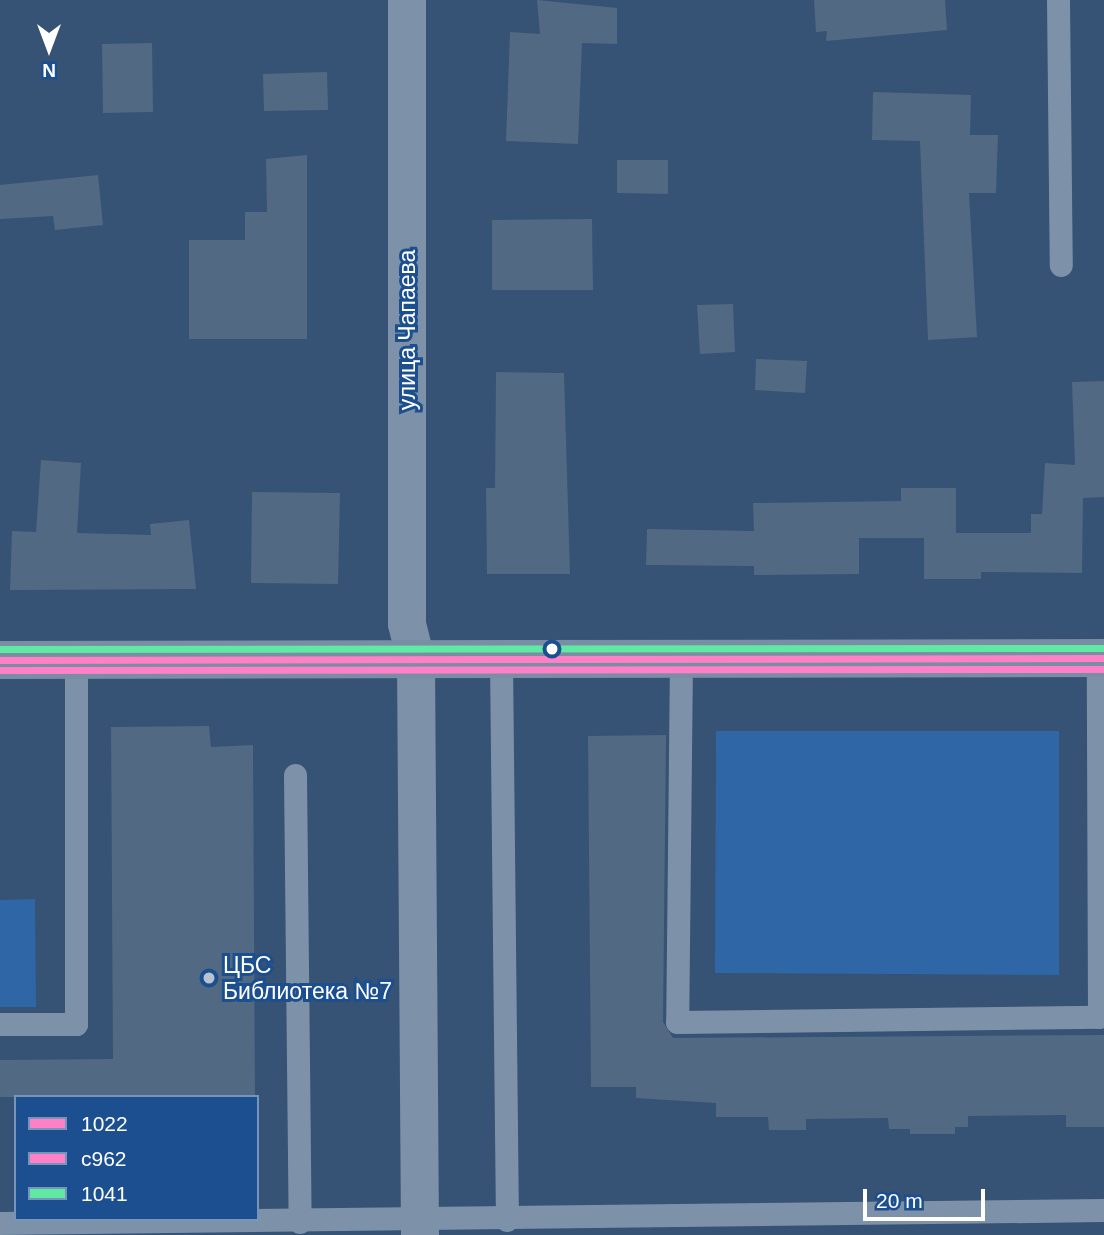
<!DOCTYPE html>
<meta charset="utf-8">
<style>
body{margin:0}
#map{position:relative;width:1104px;height:1235px;overflow:hidden;background:#365274;font-family:Helvetica,sans-serif}
div>[style]{position:absolute}
[style*='--x']{left:calc(var(--x)*1px);top:calc(var(--y)*1px);width:calc(var(--w)*1px);rotate:calc(var(--a)*1deg)}
.green>*{inset:0;background:#2f66a5}
.building>*{inset:0;background:#526984}
.lane>*{height:23px;margin:-11.5px;padding:0 11.5px;transform-origin:11.5px;border-radius:11.5px;background:#7d92a8}
.street>*{height:38px;margin:-19px;padding:0 19px;transform-origin:19px;border-radius:19px;background:#7d92a8}
.secondary>*{height:38px;margin:-19px;padding:0 19px;transform-origin:19px;border-radius:19px;background:#798da4}
.bus-1>*{height:7px;margin:-3.5px;padding:0 3.5px;transform-origin:3.5px;border-radius:3.5px;background:#ff80c5}
.bus-2>*{height:7px;margin:-3.5px;padding:0 3.5px;transform-origin:3.5px;border-radius:3.5px;background:#ff80c6}
.bus-3>*{height:7px;margin:-3.5px;padding:0 3.5px;transform-origin:3.5px;border-radius:3.5px;background:#60e9a3}
.dots>*{width:19px;height:19px;translate:-50% -50%;box-sizing:border-box;border:4px solid #1b4f8f;border-radius:50%}
span{translate:-50% -50%;white-space:nowrap;text-align:center;line-height:1.15;-webkit-text-stroke:6px #1b4f8f;paint-order:stroke}
.street-label{font-size:23px;color:#fff}
.poi-label{font-size:23px;color:#fff}
.left{translate:0 -50%;text-align:left}
.legend{position:absolute;left:14px;top:1095px;width:245px;height:126px;box-sizing:border-box;background:#1b4f8f;border:2px solid #7695bc;margin:0;padding:9px 12px;list-style:none;font-size:21px;color:#fff}
.legend li{display:flex;align-items:center;gap:14px;height:35px}
.legend b{width:35px;border:2px solid #7695bc}
.north{position:absolute;left:14px;top:14px;width:70px;height:70px;-webkit-text-stroke:5px #1b4f8f;paint-order:stroke;rotate:180deg;font-size:19px;font-weight:700;line-height:28px;text-align:center;color:#fff}
.north::after{content:'';display:block;margin:auto;width:24px;height:32px;background:#fff;clip-path:polygon(50% 0,100% 100%,50% 72%,0 100%)}
.scale{position:absolute;left:863px;top:1189px;width:122px;height:32px;box-sizing:border-box;border:4px solid #fff;border-top:0;padding-left:9px;font-size:21px;line-height:24px;white-space:nowrap;color:#fff;-webkit-text-stroke:5px #1b4f8f;paint-order:stroke}
</style>
<div id="map">
<div class="green">
<div style="clip-path:polygon(716px 731px,1059px 731px,1059px 975px,715px 973px)"></div>
<div style="clip-path:polygon(35px 899px,36px 1007px,0 1007px,0 900px)"></div>
</div>
<div class="building">
<div style="clip-path:polygon(537px 0,617px 8px,617px 44px,582px 43px,578px 144px,506px 141px,510px 32px,540px 34px)"></div>
<div style="clip-path:polygon(814px 0,945px 0,947px 30px,826px 41px,827px 31px,816px 32px)"></div>
<div style="clip-path:polygon(152px 43px,153px 112px,103px 113px,102px 44px)"></div>
<div style="clip-path:polygon(327px 72px,328px 110px,264px 111px,263px 74px)"></div>
<div style="clip-path:polygon(873px 92px,971px 95px,970px 135px,998px 135px,996px 193px,969px 193px,977px 337px,928px 340px,920px 141px,872px 140px)"></div>
<div style="clip-path:polygon(307px 155px,307px 339px,189px 339px,189px 240px,245px 240px,245px 212px,267px 212px,266px 159px)"></div>
<div style="clip-path:polygon(617px 160px,668px 160px,668px 194px,617px 193px)"></div>
<div style="clip-path:polygon(98px 175px,103px 225px,55px 230px,53px 216px,0 219px,0 185px)"></div>
<div style="clip-path:polygon(592px 219px,593px 290px,492px 290px,492px 220px)"></div>
<div style="clip-path:polygon(733px 304px,735px 352px,700px 354px,697px 305px)"></div>
<div style="clip-path:polygon(756px 359px,807px 361px,805px 393px,755px 390px)"></div>
<div style="clip-path:polygon(496px 372px,564px 373px,570px 574px,487px 574px,486px 488px,495px 488px)"></div>
<div style="clip-path:polygon(1104px 381px,1104px 497px,1083px 498px,1082px 573px,981px 572px,981px 579px,924px 579px,924px 538px,859px 538px,859px 574px,754px 575px,754px 566px,646px 565px,647px 529px,754px 531px,753px 503px,901px 501px,901px 488px,956px 488px,956px 533px,1031px 533px,1031px 514px,1042px 514px,1045px 463px,1075px 465px,1072px 382px)"></div>
<div style="clip-path:polygon(41px 460px,81px 463px,77px 533px,151px 535px,150px 524px,189px 520px,196px 589px,10px 590px,12px 531px,36px 532px)"></div>
<div style="clip-path:polygon(252px 492px,340px 493px,338px 584px,251px 583px)"></div>
<div style="clip-path:polygon(209px 726px,211px 747px,253px 745px,255px 1097px,0 1097px,0 1060px,113px 1059px,111px 727px)"></div>
<div style="clip-path:polygon(666px 735px,663px 1022px,673px 1038px,1104px 1035px,1104px 1127px,1066px 1127px,1066px 1115px,968px 1116px,968px 1127px,955px 1127px,955px 1134px,910px 1134px,910px 1129px,889px 1129px,888px 1118px,806px 1119px,806px 1130px,769px 1130px,768px 1117px,716px 1117px,716px 1103px,636px 1098px,636px 1087px,591px 1087px,588px 736px)"></div>
</div>
<div class="lane">
<div style="--x:1058;--y:0;--w:265;--a:89.4"></div>
<div style="--x:681;--y:659;--w:363;--a:90.6"></div>
<div style="--x:677;--y:1022;--w:422;--a:-0.7"></div>
<div style="--x:1099;--y:1017;--w:359;--a:-90.2"></div>
<div style="--x:501;--y:660;--w:560;--a:89.39"></div>
<div style="--x:295;--y:775;--w:447;--a:89.4"></div>
<div style="--x:0;--y:1024;--w:76;--a:0"></div>
<div style="--x:76;--y:1024;--w:364;--a:-90"></div>
<div style="--x:0;--y:1223;--w:1104;--a:-0.67"></div>
</div>
<div class="street">
<div style="--x:407;--y:0;--w:624;--a:90"></div>
<div style="--x:407;--y:624;--w:37;--a:76"></div>
<div style="--x:416;--y:660;--w:575;--a:89.6"></div>
</div>
<div class="secondary">
<div style="--x:0;--y:660;--w:1104;--a:-0.1"></div>
</div>
<div class="bus-1">
<div style="--x:0;--y:660;--w:1104;--a:-0.1"></div>
</div>
<div class="bus-2">
<div style="--x:0;--y:670;--w:1104;--a:-0.05"></div>
</div>
<div class="bus-3">
<div style="--x:0;--y:649;--w:1104;--a:-0.05"></div>
</div>
<div class="dots">
<div style="left:552px;top:649px;background:#fff"></div>
<div style="left:209px;top:978px;background:#b9c2ce"></div>
</div>
<div class="street-label">
<span style="left:407px;top:330px;rotate:-90deg">улица Чапаева</span>
</div>
<div class="poi-label">
<span class="left" style="left:223px;top:978px">ЦБС<br>Библиотека №7</span>
</div>
<ul class="legend">
<li><b style="height:9px;background:#ff80c5"></b>1022</li>
<li><b style="height:9px;background:#ff80c6"></b>с962</li>
<li><b style="height:9px;background:#60e9a3"></b>1041</li>
</ul>
<div class="north">N</div>
<div class="scale">20 m</div>
</div>
